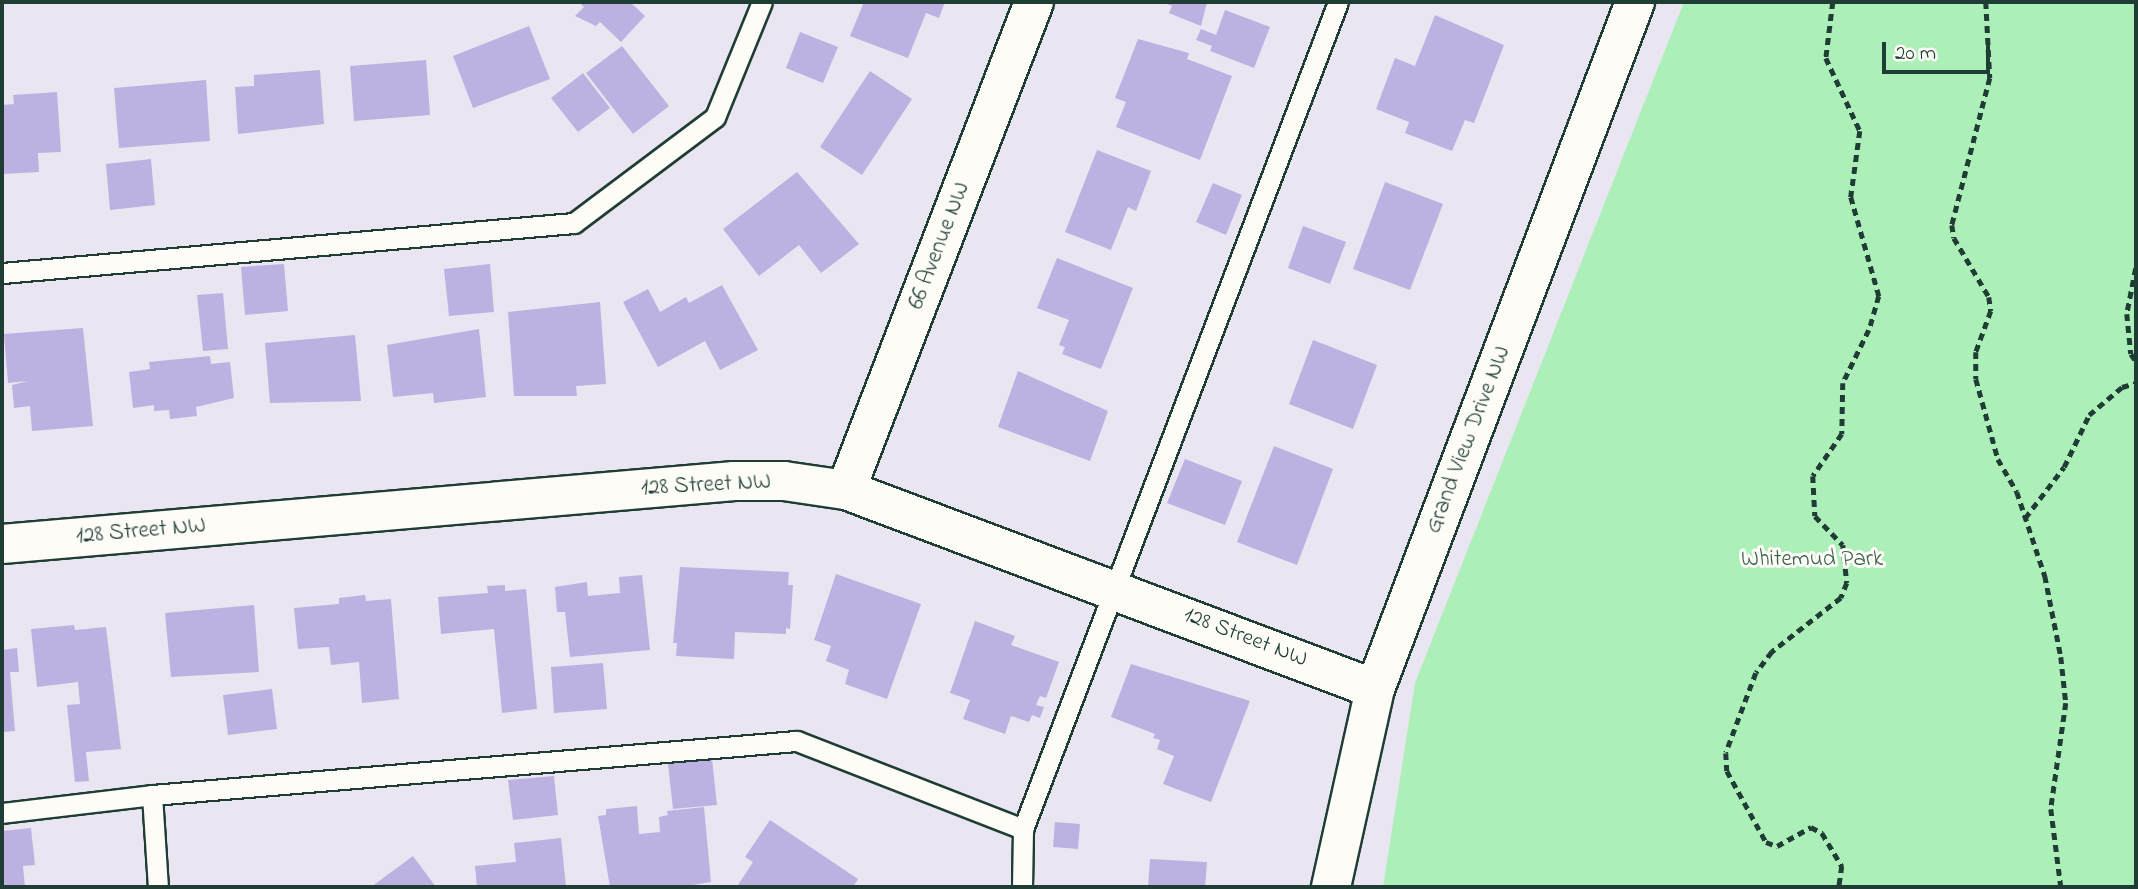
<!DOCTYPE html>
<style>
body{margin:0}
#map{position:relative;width:2138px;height:889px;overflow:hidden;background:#eae6f1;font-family:"Indie Flower",sans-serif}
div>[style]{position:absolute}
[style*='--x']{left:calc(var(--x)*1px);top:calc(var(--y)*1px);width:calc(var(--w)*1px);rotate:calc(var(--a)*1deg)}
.green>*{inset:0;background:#adefb8}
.building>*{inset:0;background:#bdb1e2}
.path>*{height:4.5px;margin-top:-2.25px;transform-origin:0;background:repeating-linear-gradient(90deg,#1f3d34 0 7px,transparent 0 12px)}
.roads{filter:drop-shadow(2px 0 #1f3d34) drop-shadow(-2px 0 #1f3d34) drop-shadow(0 2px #1f3d34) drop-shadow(0 -2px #1f3d34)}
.lane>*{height:19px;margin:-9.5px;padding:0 9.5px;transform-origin:9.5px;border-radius:9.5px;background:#fdfcf7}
.street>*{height:38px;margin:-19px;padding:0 19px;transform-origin:19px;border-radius:19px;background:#fdfcf7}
span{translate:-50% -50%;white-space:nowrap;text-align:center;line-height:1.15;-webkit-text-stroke:6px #fdfcf7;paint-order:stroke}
.street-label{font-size:23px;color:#1f3d34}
.park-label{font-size:23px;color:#3b614e}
.frame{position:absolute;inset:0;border:4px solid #1f3d34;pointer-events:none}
.scale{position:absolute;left:1882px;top:42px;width:108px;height:32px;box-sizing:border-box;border:4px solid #1f3d34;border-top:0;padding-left:9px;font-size:21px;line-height:24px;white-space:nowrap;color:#1f3d34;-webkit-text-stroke:5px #fdfcf7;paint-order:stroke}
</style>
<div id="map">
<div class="green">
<div style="clip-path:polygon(1684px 2px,2136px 2px,2136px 887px,1383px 887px,1415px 683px)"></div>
</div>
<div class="building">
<div style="clip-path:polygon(578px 2px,630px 2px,645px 16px,621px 42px,600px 22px,596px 26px,575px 16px,584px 7px)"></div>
<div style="clip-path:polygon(864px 2px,945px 2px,939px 18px,926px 13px,908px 58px,850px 36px)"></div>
<div style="clip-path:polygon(1162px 2px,1207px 2px,1201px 26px,1169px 13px,1172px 6px)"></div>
<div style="clip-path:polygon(1225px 10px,1270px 27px,1254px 68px,1210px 51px,1212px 46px,1196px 40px,1201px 29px,1216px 35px)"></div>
<div style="clip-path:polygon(1435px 15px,1504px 45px,1474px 123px,1465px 120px,1452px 151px,1405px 133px,1409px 122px,1376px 109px,1395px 58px,1415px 66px)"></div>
<div style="clip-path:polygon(529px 26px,550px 79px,473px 108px,453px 56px)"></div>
<div style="clip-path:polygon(800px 32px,838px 47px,823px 83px,786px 68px)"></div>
<div style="clip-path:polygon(1138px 39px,1189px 53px,1187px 59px,1232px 76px,1200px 160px,1116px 127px,1126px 102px,1115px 98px)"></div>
<div style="clip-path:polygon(622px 46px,669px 106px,633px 134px,586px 73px)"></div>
<div style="clip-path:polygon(426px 60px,430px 115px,354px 121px,350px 66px)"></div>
<div style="clip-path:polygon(320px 70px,324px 124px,238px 134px,235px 87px,254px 86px,254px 75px)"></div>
<div style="clip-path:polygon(870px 71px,912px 99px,862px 175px,820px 147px)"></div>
<div style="clip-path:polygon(583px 73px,610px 108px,578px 132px,551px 98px)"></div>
<div style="clip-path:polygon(206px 80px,210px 141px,119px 148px,114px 88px)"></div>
<div style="clip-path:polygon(57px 92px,61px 152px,38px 153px,39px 172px,2px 174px,2px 105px,14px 104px,13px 95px)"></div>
<div style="clip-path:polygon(1097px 150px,1151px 171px,1136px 211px,1128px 207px,1111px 250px,1065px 232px)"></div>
<div style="clip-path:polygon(151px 159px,155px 205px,110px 210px,106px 164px)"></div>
<div style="clip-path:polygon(797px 172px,859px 244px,821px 273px,799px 245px,759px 276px,723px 229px)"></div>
<div style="clip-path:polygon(1385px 182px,1443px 204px,1410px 290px,1353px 269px)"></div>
<div style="clip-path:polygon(1213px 183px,1242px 195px,1226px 235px,1196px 222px)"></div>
<div style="clip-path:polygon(1303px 226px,1346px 242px,1330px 284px,1288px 268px)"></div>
<div style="clip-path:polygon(1057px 258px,1133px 288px,1101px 369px,1062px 354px,1065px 347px,1059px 345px,1069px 320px,1037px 308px)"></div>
<div style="clip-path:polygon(284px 264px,288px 311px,245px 315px,241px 267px)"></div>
<div style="clip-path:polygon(490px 264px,494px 312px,449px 316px,444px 269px)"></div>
<div style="clip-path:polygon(722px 285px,758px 350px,720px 370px,705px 341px,658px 367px,623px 302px,648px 289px,660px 312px,686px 297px,689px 303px)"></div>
<div style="clip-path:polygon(223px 293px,228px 349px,203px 351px,197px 295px)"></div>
<div style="clip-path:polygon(600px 302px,606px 384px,576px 386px,577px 396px,514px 396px,508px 312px)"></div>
<div style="clip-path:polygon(83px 328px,93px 426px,32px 431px,30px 406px,14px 408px,12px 385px,28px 381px,8px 383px,4px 334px)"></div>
<div style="clip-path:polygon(479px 329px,486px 397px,434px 403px,433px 393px,393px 397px,387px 345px)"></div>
<div style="clip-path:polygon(355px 335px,361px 401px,270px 403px,265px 343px)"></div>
<div style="clip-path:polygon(1313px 340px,1377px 365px,1353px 429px,1289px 404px)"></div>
<div style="clip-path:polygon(210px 356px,211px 364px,230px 362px,234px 398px,196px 407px,197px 416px,170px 419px,169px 410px,154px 411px,154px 405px,133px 408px,129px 372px,150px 369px,149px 362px)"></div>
<div style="clip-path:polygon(1018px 371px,1108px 411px,1090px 461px,998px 427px)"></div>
<div style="clip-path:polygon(1274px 446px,1333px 469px,1297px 565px,1237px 542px)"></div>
<div style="clip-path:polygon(1185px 459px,1242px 481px,1225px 525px,1167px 503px)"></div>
<div style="clip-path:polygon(680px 567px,789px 572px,788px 585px,793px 585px,790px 629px,786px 628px,786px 634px,735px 632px,734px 659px,676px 656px,677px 643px,673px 643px)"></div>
<div style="clip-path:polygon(836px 574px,921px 604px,887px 699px,845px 684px,849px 670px,826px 661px,831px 646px,814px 640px)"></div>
<div style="clip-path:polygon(642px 575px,650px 650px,570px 657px,565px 612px,557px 612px,555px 587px,587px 582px,588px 596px,620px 593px,619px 577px)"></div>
<div style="clip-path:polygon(505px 585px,505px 591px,526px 589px,537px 709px,502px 713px,494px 629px,441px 634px,438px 597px,488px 593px,487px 586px)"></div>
<div style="clip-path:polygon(365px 595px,366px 601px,391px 599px,399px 699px,362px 703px,359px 662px,331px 665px,329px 647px,298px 649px,294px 608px,339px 604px,339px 598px)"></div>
<div style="clip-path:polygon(254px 605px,259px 672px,171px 677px,165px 613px)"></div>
<div style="clip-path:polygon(975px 621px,1015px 636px,1011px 645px,1059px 662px,1046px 698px,1040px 696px,1036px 705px,1044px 707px,1040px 718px,1032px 715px,1029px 722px,1011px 716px,1005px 734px,963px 719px,970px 700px,950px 693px)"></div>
<div style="clip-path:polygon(74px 625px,75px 630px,106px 627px,121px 749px,86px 752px,89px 781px,75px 782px,67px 705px,80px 704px,78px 682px,37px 687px,31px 629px)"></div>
<div style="clip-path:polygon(17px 648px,19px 672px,10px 672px,15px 731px,2px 732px,2px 650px)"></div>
<div style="clip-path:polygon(603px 663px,607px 709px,554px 713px,551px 667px)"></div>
<div style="clip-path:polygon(1131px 664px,1250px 701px,1211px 802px,1163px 784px,1174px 756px,1157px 749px,1160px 740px,1153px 738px,1155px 734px,1111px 717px)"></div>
<div style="clip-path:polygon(272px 689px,277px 729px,228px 735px,223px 695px)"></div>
<div style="clip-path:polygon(712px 759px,717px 805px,673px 809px,668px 764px)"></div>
<div style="clip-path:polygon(554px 776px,558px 815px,513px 820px,508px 780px)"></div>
<div style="clip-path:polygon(637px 806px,639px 834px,660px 832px,659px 817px,668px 815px,667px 811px,704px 807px,711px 882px,682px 887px,610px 887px,598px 816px,606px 815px,606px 809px)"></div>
<div style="clip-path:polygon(770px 820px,858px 879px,853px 887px,738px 885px,753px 862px,745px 857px)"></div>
<div style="clip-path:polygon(1055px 822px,1080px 824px,1078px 849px,1053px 847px)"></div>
<div style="clip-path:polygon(31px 828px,35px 865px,23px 866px,25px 887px,2px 887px,2px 831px)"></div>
<div style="clip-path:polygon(561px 838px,566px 887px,477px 887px,475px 866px,516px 862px,514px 843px)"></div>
<div style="clip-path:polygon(413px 856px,436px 887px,371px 887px)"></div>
<div style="clip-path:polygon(1150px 859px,1207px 862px,1205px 887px,1148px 887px)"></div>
</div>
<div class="path">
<div style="--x:1833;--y:2;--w:56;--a:97.1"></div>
<div style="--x:1826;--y:58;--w:81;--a:65"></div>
<div style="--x:1860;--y:131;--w:67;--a:97.8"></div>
<div style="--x:1851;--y:197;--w:103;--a:74.2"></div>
<div style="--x:1879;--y:296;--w:35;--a:106"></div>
<div style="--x:1869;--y:330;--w:59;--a:116.1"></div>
<div style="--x:1843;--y:383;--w:51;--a:91.1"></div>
<div style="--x:1842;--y:434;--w:51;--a:124.6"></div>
<div style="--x:1813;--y:476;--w:40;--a:87.1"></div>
<div style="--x:1815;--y:516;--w:40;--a:46"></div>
<div style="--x:1843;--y:545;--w:38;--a:84"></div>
<div style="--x:1847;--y:583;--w:16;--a:112"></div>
<div style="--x:1841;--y:598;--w:88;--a:142"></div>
<div style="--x:1772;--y:652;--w:26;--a:127"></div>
<div style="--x:1756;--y:673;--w:85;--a:110.6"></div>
<div style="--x:1726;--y:753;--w:18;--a:87"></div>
<div style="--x:1727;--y:771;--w:81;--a:61.2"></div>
<div style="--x:1766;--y:842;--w:12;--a:20"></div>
<div style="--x:1777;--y:846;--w:39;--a:-29"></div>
<div style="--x:1811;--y:827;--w:13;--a:29"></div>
<div style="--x:1822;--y:833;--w:39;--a:59"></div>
<div style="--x:1842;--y:866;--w:21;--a:98"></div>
<div style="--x:1986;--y:2;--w:76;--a:87"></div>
<div style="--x:1990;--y:78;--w:152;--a:104.5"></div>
<div style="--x:1952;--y:225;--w:13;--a:81"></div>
<div style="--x:1954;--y:238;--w:69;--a:59.3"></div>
<div style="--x:1989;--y:297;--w:14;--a:82"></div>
<div style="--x:1991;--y:311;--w:44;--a:110.1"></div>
<div style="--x:1976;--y:352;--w:27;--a:90"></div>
<div style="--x:1976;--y:379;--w:83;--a:74.6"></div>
<div style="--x:1998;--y:459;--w:38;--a:60"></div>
<div style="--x:2017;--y:492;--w:89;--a:71.6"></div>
<div style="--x:2045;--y:576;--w:83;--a:78.8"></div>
<div style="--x:2061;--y:657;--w:46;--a:83.8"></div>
<div style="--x:2066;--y:703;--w:107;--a:98.1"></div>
<div style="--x:2051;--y:809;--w:79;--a:82.7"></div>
<div style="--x:2136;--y:268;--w:47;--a:101.1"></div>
<div style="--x:2127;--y:314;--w:40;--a:84.3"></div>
<div style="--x:2131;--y:354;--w:9;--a:54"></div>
<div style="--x:2025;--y:518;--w:64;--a:-52.6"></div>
<div style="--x:2064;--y:467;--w:58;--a:-64.3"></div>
<div style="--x:2089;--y:415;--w:43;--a:-40.3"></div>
<div style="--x:2122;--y:387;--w:15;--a:-16"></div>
</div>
<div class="roads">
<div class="lane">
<div style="--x:2;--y:273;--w:574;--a:-5"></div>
<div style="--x:574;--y:223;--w:176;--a:-36.9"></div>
<div style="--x:715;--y:117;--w:124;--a:-67.8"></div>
<div style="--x:152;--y:795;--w:92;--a:86.3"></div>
<div style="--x:2;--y:813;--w:151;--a:-6.8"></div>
<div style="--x:152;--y:795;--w:647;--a:-4.79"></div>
<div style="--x:797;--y:741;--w:243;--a:21.3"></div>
<div style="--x:1022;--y:887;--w:58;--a:-89"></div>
<div style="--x:1023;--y:829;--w:885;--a:-69.15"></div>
</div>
<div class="street">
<div style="--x:846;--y:490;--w:523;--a:-68.93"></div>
<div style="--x:2;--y:544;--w:735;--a:-4.92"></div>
<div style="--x:734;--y:481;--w:50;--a:0"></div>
<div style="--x:784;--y:481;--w:63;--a:8.3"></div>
<div style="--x:846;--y:490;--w:565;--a:20.62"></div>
<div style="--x:1331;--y:887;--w:203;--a:-77.5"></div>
<div style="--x:1375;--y:689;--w:735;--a:-69.27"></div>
</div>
</div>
<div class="street-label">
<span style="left:940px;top:246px;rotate:-69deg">66 Avenue NW</span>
<span style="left:1469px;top:440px;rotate:-69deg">Grand View Drive NW</span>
<span style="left:706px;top:486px;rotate:-3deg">128 Street NW</span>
<span style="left:141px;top:532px;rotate:-5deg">128 Street NW</span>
<span style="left:1245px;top:638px;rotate:21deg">128 Street NW</span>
</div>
<div class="park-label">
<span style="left:1812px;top:560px">Whitemud Park</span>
</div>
<div class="frame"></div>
<div class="scale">20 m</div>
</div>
